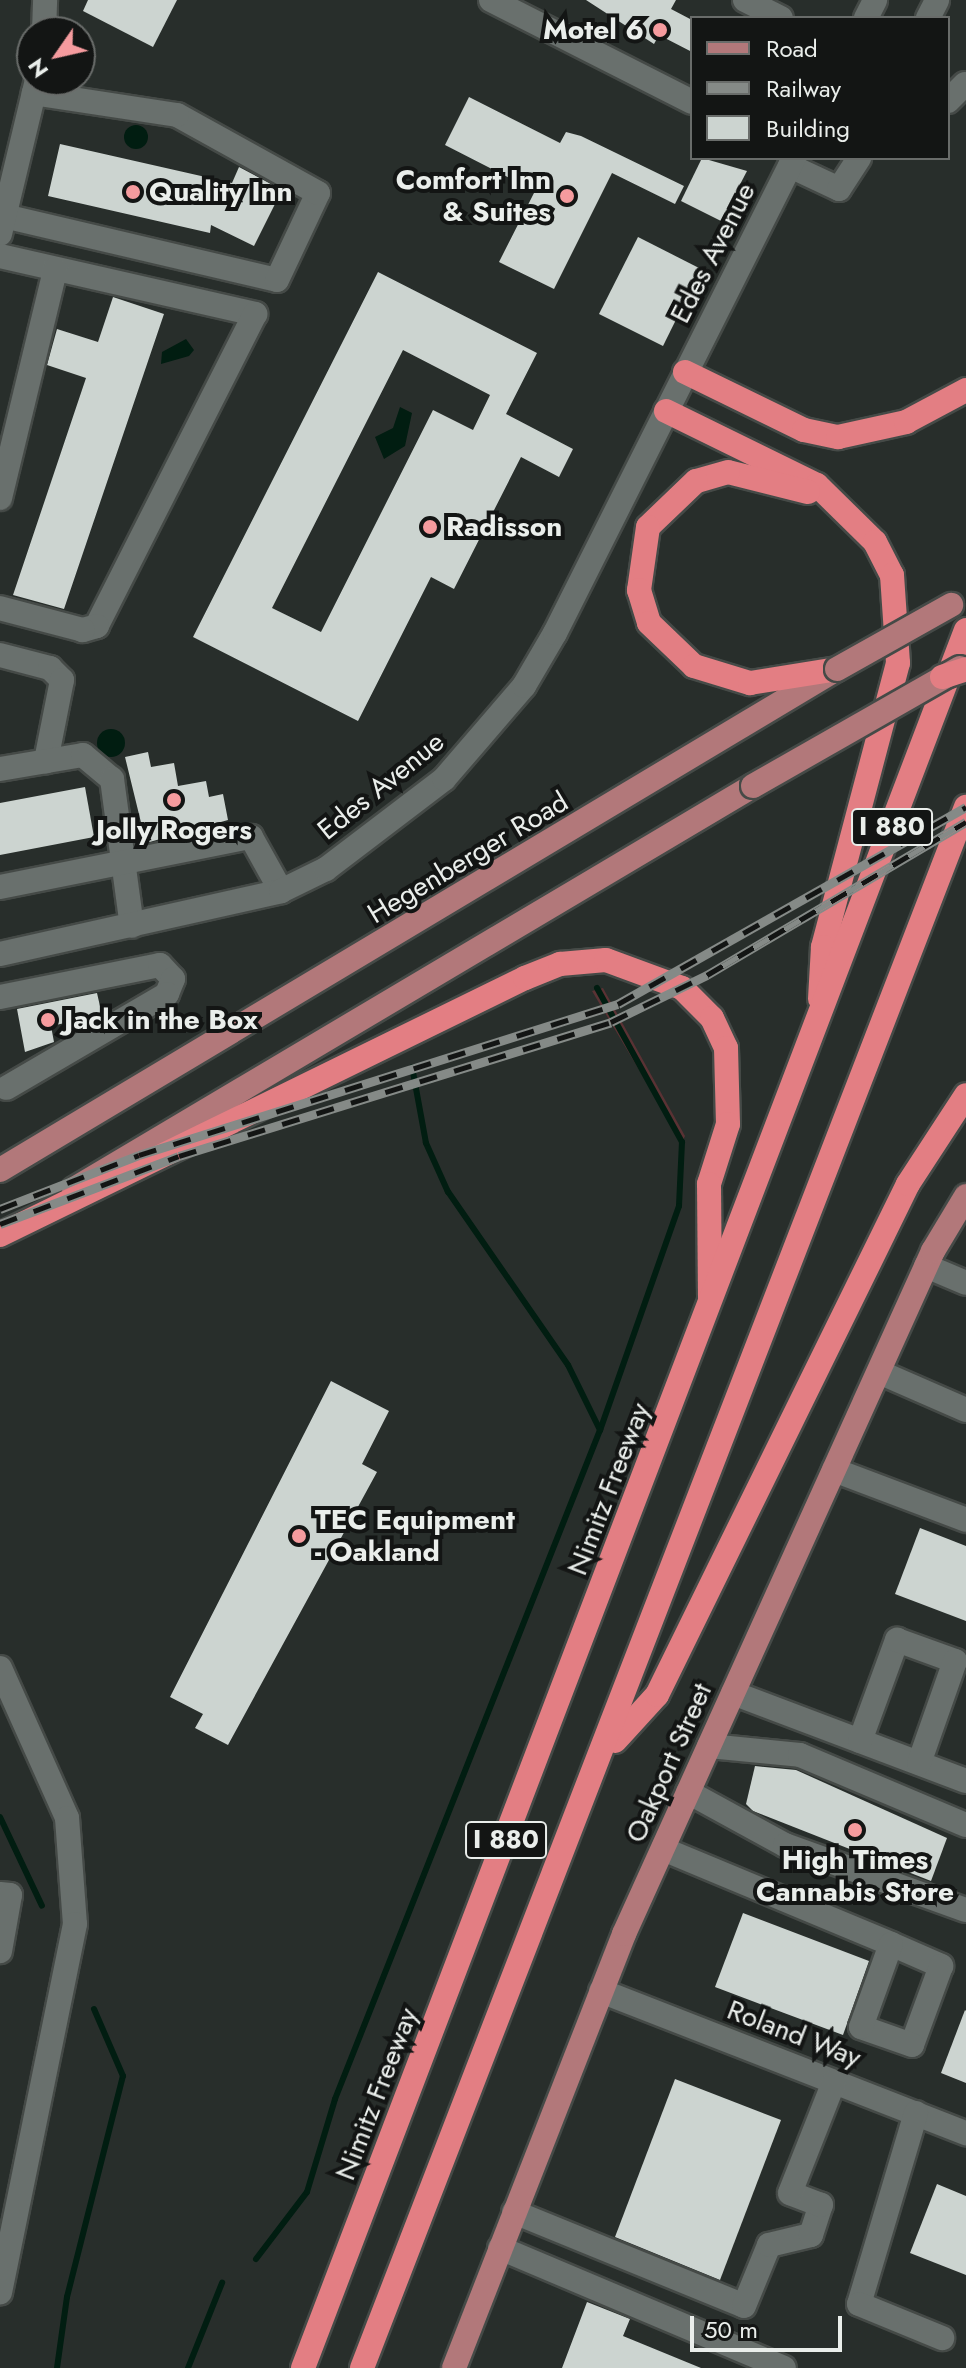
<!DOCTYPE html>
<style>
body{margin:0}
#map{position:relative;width:966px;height:2368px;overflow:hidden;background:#282e2b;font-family:Jost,sans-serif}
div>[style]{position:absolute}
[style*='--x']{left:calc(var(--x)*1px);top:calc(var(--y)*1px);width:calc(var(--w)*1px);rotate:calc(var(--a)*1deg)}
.green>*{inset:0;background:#5a3234}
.water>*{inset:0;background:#011d11}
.round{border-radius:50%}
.stream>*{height:6px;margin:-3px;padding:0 3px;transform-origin:3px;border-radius:3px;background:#011d11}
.building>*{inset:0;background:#ccd4d0}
.roads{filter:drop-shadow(2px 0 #454a47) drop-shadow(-2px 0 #454a47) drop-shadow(0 2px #454a47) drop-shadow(0 -2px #454a47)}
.minor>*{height:24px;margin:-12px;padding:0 12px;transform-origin:12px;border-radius:12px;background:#69706d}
.major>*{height:24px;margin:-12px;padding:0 12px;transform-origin:12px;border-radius:12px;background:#b2787a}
.highway>*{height:24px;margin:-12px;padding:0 12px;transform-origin:12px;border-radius:12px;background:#e37e83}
.rail>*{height:9px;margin-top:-4.5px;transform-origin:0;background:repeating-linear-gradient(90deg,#131514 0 18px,#858a87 0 36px);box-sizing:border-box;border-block:2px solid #858a87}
.bridges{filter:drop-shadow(2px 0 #454a47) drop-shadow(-2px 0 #454a47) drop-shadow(0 2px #454a47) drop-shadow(0 -2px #454a47)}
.major-bridge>*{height:24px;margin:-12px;padding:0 12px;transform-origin:12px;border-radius:12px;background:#b2787a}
.highway-bridge>*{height:24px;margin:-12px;padding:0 12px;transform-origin:12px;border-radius:12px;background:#e37e83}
.dots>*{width:22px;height:22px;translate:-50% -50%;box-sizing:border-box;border:4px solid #131514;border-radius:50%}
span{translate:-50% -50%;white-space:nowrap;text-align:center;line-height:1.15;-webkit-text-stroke:8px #131514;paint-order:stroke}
.shield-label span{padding:2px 6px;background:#131514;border:2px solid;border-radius:6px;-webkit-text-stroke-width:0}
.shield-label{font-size:26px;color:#eaeeeb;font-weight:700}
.poi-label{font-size:28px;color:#eaeeeb;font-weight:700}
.right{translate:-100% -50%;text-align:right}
.left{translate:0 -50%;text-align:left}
.street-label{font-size:28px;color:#eaeeeb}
.legend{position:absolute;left:690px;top:16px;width:260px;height:144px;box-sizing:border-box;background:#131514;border:2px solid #696c6a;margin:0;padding:10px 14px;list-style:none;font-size:24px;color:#eaeeeb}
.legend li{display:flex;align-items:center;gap:16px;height:40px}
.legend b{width:40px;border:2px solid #696c6a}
.north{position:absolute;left:16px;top:16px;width:80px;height:80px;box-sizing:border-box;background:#131514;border:2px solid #696c6a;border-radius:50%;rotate:236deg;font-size:22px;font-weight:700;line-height:32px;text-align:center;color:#eaeeeb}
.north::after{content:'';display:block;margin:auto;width:28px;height:36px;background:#f59b9e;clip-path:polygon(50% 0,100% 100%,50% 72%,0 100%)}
.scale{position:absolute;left:690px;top:2316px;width:152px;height:36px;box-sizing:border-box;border:4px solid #eaeeeb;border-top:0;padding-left:10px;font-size:24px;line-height:28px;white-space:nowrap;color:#eaeeeb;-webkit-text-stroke:6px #131514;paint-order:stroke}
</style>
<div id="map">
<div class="green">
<div style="clip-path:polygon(603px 988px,685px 1136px,682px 1142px,592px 991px)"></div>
</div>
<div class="water">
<div class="round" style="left:124px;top:125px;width:24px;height:24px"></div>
<div style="clip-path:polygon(186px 339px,194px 350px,189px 356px,161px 364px,162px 352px)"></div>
<div style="clip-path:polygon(400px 407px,412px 413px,405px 446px,384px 459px,375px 437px,393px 428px)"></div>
<div class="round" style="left:97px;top:729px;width:28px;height:28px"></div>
</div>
<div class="stream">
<div style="--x:597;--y:988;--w:176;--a:61.1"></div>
<div style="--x:682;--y:1142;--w:64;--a:92.7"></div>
<div style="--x:679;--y:1206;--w:238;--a:109.4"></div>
<div style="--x:0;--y:1817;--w:98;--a:64.7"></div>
<div style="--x:256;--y:2259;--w:84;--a:-52.7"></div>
<div style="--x:307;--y:2192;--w:97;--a:-73.2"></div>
<div style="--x:335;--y:2099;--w:720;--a:-68.39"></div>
<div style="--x:600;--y:1430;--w:72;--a:-116.2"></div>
<div style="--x:568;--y:1365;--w:211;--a:-124.7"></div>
<div style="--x:448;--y:1192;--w:54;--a:-114.2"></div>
<div style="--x:426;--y:1143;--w:77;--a:-100.4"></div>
<div style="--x:57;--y:2368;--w:72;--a:-82"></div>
<div style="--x:67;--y:2297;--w:228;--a:-75.8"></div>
<div style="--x:123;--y:2076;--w:73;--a:-113.4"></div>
<div style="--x:188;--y:2368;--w:92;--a:-68.2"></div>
</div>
<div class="building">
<div style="clip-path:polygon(88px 0,177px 0,153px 47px,83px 11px)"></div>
<div style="clip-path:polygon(586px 0,676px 0,671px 9px,692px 20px,692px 52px,659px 35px,654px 44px)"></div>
<div style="clip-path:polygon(469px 97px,560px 143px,566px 132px,581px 136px,684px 186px,675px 204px,612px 173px,554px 289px,499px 262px,535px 191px,445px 145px)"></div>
<div style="clip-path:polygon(60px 144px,232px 183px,239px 167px,282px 190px,254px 246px,211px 225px,210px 233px,48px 196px)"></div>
<div style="clip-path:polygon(702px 158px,747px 171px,721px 221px,681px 201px)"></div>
<div style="clip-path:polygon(638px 237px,701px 269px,663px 346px,599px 314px)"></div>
<div style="clip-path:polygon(evenodd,378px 272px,537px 353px,506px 414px,573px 449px,559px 477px,521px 457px,454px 589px,431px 577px,358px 721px,193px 637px,378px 272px,403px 350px,490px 395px,473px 430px,433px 410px,321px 632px,272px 608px,403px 350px)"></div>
<div style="clip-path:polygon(113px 297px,164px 314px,64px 609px,13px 595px,86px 378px,47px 365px,57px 329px,98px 342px)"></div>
<div style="clip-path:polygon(148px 752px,151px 767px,174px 763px,178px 786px,206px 781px,209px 797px,223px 794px,228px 820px,146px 843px,125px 757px)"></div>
<div style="clip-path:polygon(85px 787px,94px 837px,0 855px,0 803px)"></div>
<div style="clip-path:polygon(97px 993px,102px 1015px,51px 1026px,54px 1042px,25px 1052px,17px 1009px)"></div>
<div style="clip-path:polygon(331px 1381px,389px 1411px,362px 1464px,377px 1472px,228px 1745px,195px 1728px,203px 1714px,170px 1697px)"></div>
<div style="clip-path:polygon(920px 1528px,966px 1546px,966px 1621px,895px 1594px)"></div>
<div style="clip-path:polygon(755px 1766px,796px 1770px,947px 1838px,931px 1881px,753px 1811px,746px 1804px)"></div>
<div style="clip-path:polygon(743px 1913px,869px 1961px,843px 2035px,715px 1987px)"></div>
<div style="clip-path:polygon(965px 2010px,966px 2011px,966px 2083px,941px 2073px)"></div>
<div style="clip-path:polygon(675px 2079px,781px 2120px,720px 2280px,615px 2237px)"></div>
<div style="clip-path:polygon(937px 2184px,966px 2196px,966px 2275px,910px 2253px)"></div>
<div style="clip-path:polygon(587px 2302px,630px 2319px,623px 2336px,701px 2368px,562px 2368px)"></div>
</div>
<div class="roads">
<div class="minor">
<div style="--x:491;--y:0;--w:225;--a:26.9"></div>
<div style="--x:745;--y:0;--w:40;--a:26.6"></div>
<div style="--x:866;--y:18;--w:20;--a:-63"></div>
<div style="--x:928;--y:18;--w:20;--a:-63"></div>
<div style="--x:44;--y:32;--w:32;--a:-88"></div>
<div style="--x:948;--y:101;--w:24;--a:-45"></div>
<div style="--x:790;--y:166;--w:54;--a:25.1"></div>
<div style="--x:839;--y:189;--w:37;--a:-57"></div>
<div style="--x:4;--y:216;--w:280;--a:13.2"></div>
<div style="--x:277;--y:280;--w:96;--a:-64.8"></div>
<div style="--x:318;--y:193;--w:161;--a:-151"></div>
<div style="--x:177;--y:115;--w:145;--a:-171.3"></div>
<div style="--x:0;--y:234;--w:158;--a:-76.5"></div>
<div style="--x:0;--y:256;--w:262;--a:12.8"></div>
<div style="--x:255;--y:314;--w:350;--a:116.9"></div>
<div style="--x:97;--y:626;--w:15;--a:164"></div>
<div style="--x:83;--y:630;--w:86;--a:-165.2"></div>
<div style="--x:0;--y:498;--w:235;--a:-76.4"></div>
<div style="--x:0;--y:655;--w:52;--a:14.6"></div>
<div style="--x:50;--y:668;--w:17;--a:45"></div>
<div style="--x:62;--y:680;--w:83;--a:101.2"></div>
<div style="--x:0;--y:769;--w:84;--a:-9.6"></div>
<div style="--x:83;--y:755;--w:38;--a:40"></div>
<div style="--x:112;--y:779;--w:148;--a:82.3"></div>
<div style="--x:0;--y:887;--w:256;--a:-11.3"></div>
<div style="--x:251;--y:837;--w:62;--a:60.9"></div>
<div style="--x:0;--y:954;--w:288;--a:-12.6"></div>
<div style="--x:281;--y:891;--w:50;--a:-26.1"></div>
<div style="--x:326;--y:869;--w:148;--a:-37.3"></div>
<div style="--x:444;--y:779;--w:123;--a:-49.3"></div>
<div style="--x:524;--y:686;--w:61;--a:-59.7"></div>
<div style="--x:555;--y:633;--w:532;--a:-63.29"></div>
<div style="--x:0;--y:997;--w:163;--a:-11.3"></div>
<div style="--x:160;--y:965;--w:19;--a:47"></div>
<div style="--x:173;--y:979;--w:16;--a:112"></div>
<div style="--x:167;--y:994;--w:186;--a:149.7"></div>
<div style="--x:926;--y:1266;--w:43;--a:23"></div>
<div style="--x:879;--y:1372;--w:95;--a:23.6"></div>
<div style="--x:834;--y:1470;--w:141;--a:20.7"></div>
<div style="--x:0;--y:1668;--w:164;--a:65.9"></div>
<div style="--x:67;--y:1818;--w:106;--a:85.7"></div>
<div style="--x:75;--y:1924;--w:376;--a:101.5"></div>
<div style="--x:733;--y:1693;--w:249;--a:20.7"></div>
<div style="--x:860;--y:1741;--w:108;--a:-69.9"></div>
<div style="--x:897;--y:1640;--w:62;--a:19.9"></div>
<div style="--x:955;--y:1661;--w:108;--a:109.4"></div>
<div style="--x:709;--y:1746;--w:91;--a:5.6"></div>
<div style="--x:800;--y:1755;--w:180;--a:22.9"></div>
<div style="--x:688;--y:1792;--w:111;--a:28.7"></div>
<div style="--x:785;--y:1845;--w:192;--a:19.8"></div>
<div style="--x:663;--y:1849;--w:247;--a:22.6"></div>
<div style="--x:891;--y:1944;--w:55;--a:23.7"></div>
<div style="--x:941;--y:1966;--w:84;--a:110.2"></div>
<div style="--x:912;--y:2045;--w:54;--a:-160.6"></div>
<div style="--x:861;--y:2027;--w:88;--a:-70.1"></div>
<div style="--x:0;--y:1894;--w:10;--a:6"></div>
<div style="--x:10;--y:1895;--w:57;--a:100.1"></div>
<div style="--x:601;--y:1991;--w:392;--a:21.3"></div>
<div style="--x:916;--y:2113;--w:199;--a:106.6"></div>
<div style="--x:859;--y:2304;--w:90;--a:22.3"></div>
<div style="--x:514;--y:2212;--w:248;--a:22.2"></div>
<div style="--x:744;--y:2306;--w:66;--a:-67.7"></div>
<div style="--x:769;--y:2245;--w:43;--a:-13.4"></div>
<div style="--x:811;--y:2235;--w:32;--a:-72"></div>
<div style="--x:821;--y:2205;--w:33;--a:-159"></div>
<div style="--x:790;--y:2193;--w:119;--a:-68.4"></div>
<div style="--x:500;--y:2248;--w:308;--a:22.9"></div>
</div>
<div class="major">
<div style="--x:0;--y:1170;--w:973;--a:-30.91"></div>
<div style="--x:74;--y:1189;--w:790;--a:-30.69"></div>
<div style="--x:454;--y:2368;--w:466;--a:-68.6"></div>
<div style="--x:624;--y:1934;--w:750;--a:-65.66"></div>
<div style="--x:933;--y:1251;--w:64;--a:-59"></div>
</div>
<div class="highway">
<div style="--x:685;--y:372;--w:132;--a:26"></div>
<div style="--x:804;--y:430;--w:35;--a:12"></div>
<div style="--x:838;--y:437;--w:70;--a:-12.4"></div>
<div style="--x:906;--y:422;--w:68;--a:-28.1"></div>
<div style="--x:666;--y:411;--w:168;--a:26.1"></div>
<div style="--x:817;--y:485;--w:81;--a:44.5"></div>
<div style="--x:875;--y:542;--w:37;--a:63"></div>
<div style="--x:892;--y:575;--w:88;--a:86.1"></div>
<div style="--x:898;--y:663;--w:294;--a:104.8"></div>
<div style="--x:823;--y:947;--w:52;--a:93.3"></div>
<div style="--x:808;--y:492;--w:82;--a:-166"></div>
<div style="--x:728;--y:472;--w:33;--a:164"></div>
<div style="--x:696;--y:481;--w:66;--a:136.2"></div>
<div style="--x:648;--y:527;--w:64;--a:98.1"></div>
<div style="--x:639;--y:590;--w:34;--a:73"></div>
<div style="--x:649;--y:623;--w:62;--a:43.7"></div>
<div style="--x:694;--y:666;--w:59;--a:16.9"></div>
<div style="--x:750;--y:683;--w:88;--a:-9.1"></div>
<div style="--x:0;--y:1235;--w:585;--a:-26.08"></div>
<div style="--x:525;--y:978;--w:38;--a:-22"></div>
<div style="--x:560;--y:964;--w:46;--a:-5"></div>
<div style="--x:606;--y:960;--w:81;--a:20.2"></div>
<div style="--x:682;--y:988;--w:42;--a:45"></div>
<div style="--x:712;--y:1018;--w:33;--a:65"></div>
<div style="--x:726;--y:1048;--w:76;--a:88.5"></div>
<div style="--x:728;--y:1124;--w:63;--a:107.6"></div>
<div style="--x:709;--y:1184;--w:113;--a:89.5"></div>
<div style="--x:615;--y:1741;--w:62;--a:-47.6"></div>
<div style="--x:657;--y:1695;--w:569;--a:-63.84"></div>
<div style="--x:908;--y:1184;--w:106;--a:-56.9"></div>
<div style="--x:303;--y:2368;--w:1860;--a:-69.12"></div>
<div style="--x:362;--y:2368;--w:1674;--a:-68.85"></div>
</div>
</div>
<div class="rail">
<div style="--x:0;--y:1209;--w:149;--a:-21.2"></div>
<div style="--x:139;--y:1155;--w:502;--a:-17.5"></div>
<div style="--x:618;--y:1004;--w:400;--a:-29.5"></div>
<div style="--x:0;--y:1224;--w:191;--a:-20.8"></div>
<div style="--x:179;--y:1156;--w:452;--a:-17.2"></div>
<div style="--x:611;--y:1022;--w:107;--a:-26.1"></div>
<div style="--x:707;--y:975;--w:301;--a:-30.6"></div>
</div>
<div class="bridges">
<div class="major-bridge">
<div style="--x:837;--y:669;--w:131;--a:-29.3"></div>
<div style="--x:753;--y:786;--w:238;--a:-29.7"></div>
</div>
<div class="highway-bridge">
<div style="--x:942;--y:677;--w:25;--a:-18"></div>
</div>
</div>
<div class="dots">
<div style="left:660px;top:30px;background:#f59b9e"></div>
<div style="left:133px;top:192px;background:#f59b9e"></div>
<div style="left:567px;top:196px;background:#f59b9e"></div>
<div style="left:430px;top:527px;background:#f59b9e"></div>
<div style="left:174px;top:800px;background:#f59b9e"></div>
<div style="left:48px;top:1020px;background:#f59b9e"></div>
<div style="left:299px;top:1536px;background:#f59b9e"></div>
<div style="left:855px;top:1830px;background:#f59b9e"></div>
</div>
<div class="shield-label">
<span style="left:892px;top:827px">I 880</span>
<span style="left:506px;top:1840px">I 880</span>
</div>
<div class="poi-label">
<span class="right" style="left:644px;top:30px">Motel 6</span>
<span class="right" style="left:551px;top:196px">Comfort Inn<br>&amp; Suites</span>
<span class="left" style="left:149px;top:192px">Quality Inn</span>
<span class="left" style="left:446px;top:527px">Radisson</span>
<span style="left:174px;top:830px">Jolly Rogers</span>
<span class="left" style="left:64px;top:1020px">Jack in the Box</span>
<span class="left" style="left:315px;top:1536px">TEC Equipment<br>- Oakland</span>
<span style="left:855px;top:1876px">High Times<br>Cannabis Store</span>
</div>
<div class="street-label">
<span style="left:713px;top:253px;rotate:-63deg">Edes Avenue</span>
<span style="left:381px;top:786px;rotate:-39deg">Edes Avenue</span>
<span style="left:468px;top:858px;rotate:-31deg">Hegenberger Road</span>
<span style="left:609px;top:1489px;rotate:-69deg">Nimitz Freeway</span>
<span style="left:669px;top:1763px;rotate:-66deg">Oakport Street</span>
<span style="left:794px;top:2034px;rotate:21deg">Roland Way</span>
<span style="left:377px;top:2094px;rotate:-69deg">Nimitz Freeway</span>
</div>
<ul class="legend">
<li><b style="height:10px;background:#b2787a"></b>Road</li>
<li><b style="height:10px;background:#858a87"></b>Railway</li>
<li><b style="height:22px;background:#ccd4d0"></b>Building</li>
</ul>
<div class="north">N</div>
<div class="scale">50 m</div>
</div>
